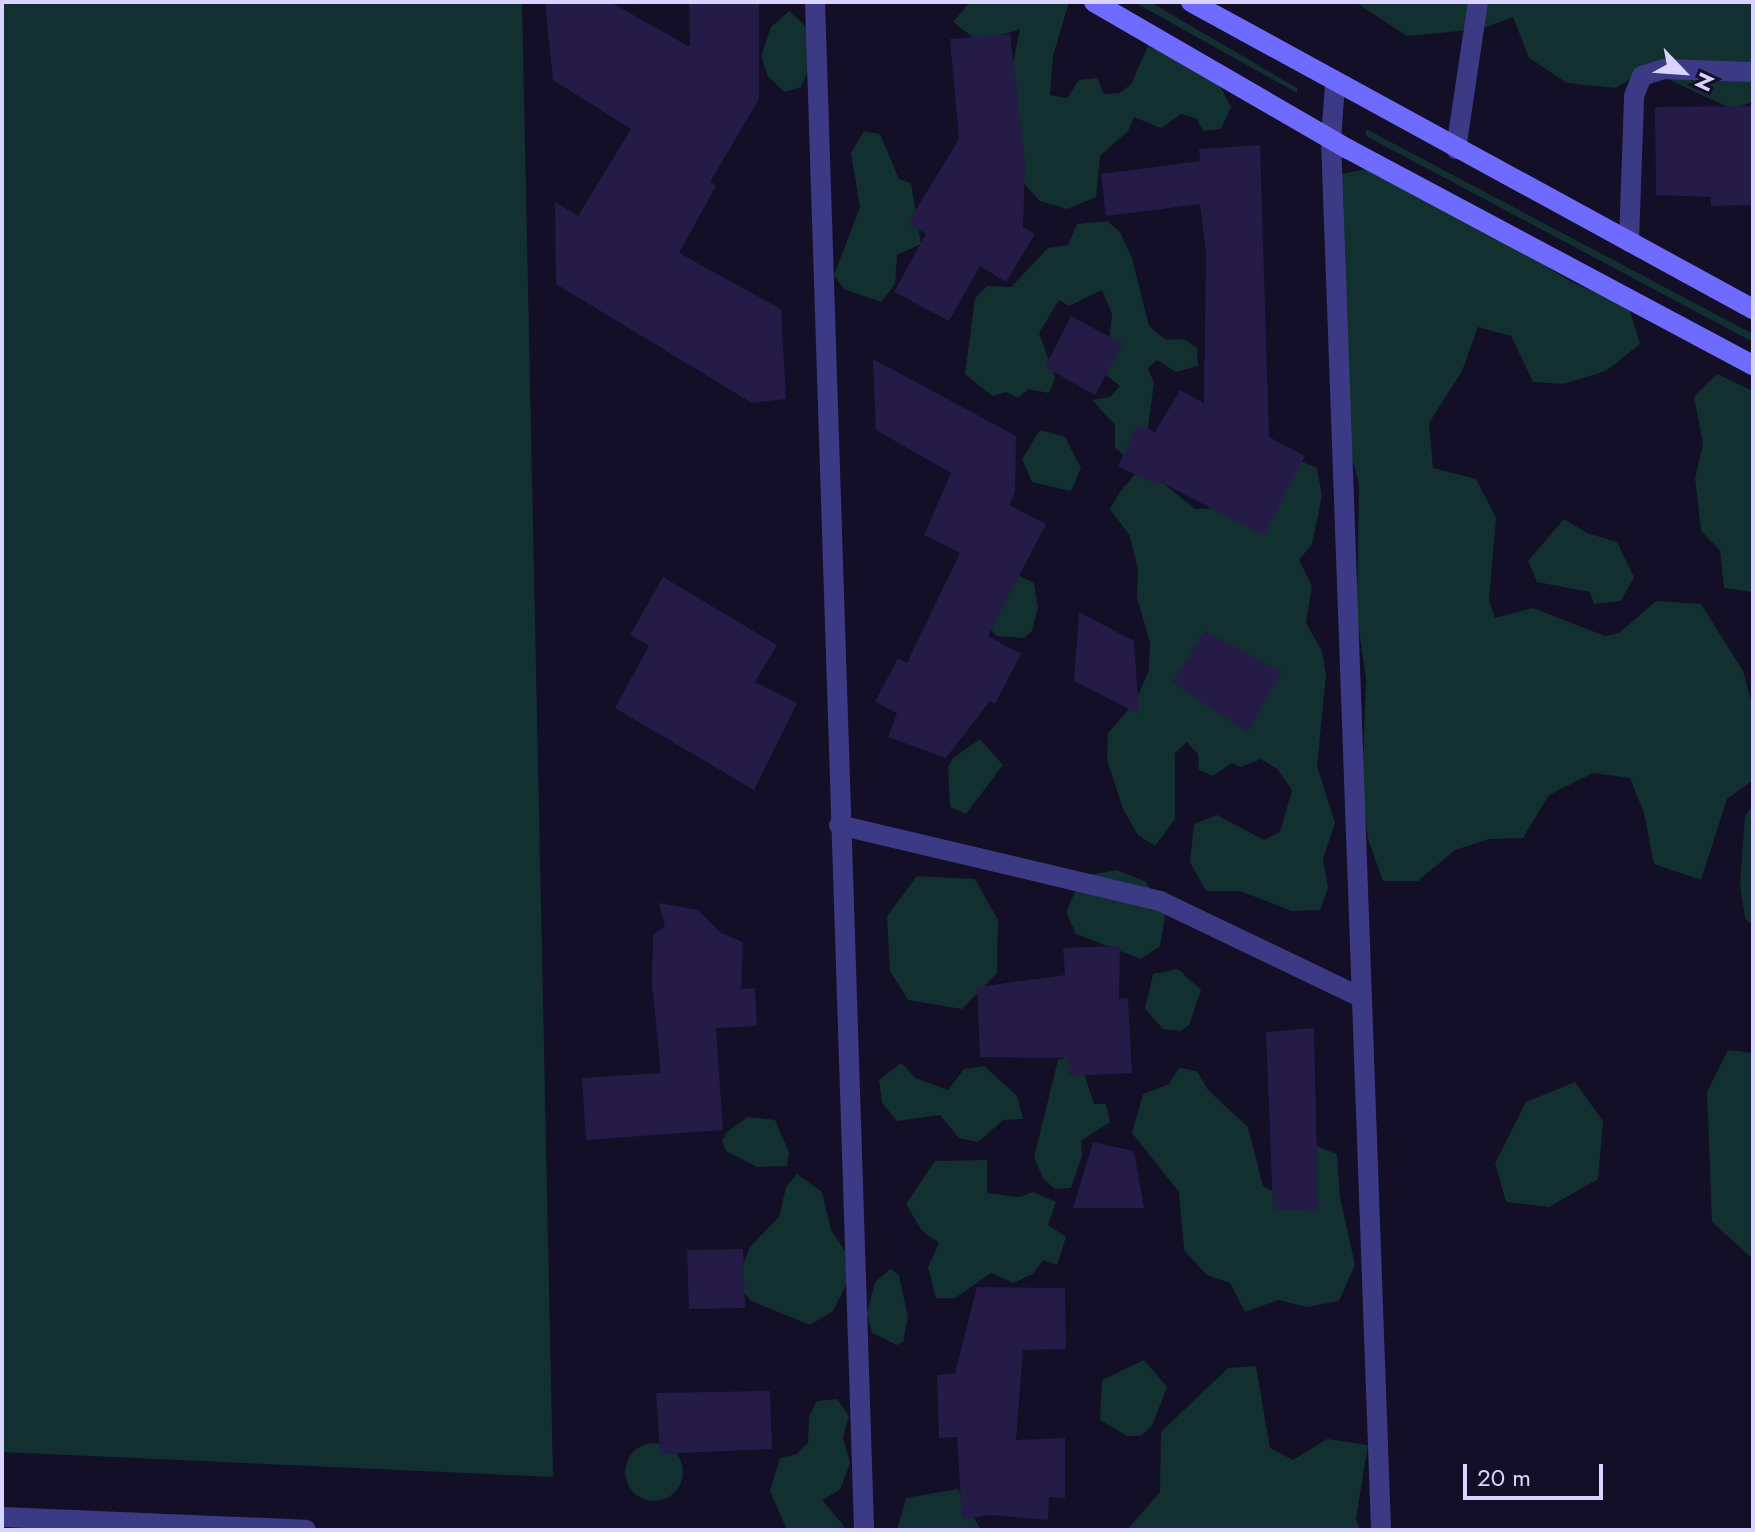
<!DOCTYPE html>
<style>
body{margin:0}
#map{position:relative;width:1755px;height:1532px;overflow:hidden;background:#130f26;font-family:Jost,sans-serif}
div>[style]{position:absolute}
[style*='--x']{left:calc(var(--x)*1px);top:calc(var(--y)*1px);width:calc(var(--w)*1px);rotate:calc(var(--a)*1deg)}
.green>*{inset:0;background:#12302f}
.round{border-radius:50%}
.building>*{inset:0;background:#241b47}
.lane>*{height:20px;margin:-10px;padding:0 10px;transform-origin:10px;border-radius:10px;background:#3d3a85}
.street>*{height:20px;margin:-10px;padding:0 10px;transform-origin:10px;border-radius:10px;background:#3d3a85}
.secondary>*{height:20px;margin:-10px;padding:0 10px;transform-origin:10px;border-radius:10px;background:#6f6bff}
span{translate:-50% -50%;white-space:nowrap;text-align:center;line-height:1.15;-webkit-text-stroke:6px #130f26;paint-order:stroke}
.frame{position:absolute;inset:0;border:4px solid #d9d4ff;pointer-events:none}
.north{position:absolute;left:1643px;top:32px;width:80px;height:80px;-webkit-text-stroke:6px #130f26;paint-order:stroke;rotate:115deg;font-size:22px;font-weight:700;line-height:32px;text-align:center;color:#d9d4ff}
.north::after{content:'';display:block;margin:auto;width:28px;height:36px;background:#d9d4ff;clip-path:polygon(50% 0,100% 100%,50% 72%,0 100%)}
.scale{position:absolute;left:1463px;top:1464px;width:140px;height:36px;box-sizing:border-box;border:4px solid #d9d4ff;border-top:0;padding-left:10px;font-size:24px;line-height:28px;white-space:nowrap;color:#d9d4ff;-webkit-text-stroke:6px #130f26;paint-order:stroke}
</style>
<div id="map">
<div class="green">
<div style="clip-path:polygon(2px 2px,522px 2px,553px 1477px,2px 1452px)"></div>
<div style="clip-path:polygon(970px 2px,1069px 2px,1053px 56px,1050px 95px,1067px 98px,1079px 80px,1097px 78px,1104px 94px,1120px 93px,1131px 84px,1149px 44px,1220px 86px,1231px 107px,1221px 129px,1203px 131px,1197px 119px,1181px 114px,1161px 128px,1134px 117px,1128px 131px,1100px 156px,1096px 197px,1067px 209px,1040px 201px,1022px 181px,1007px 92px,1020px 29px,979px 42px,953px 22px)"></div>
<div style="clip-path:polygon(1134px 2px,1150px 2px,1297px 88px,1297px 93px)"></div>
<div style="clip-path:polygon(1355px 2px,1753px 2px,1753px 102px,1732px 109px,1646px 69px,1616px 88px,1567px 83px,1529px 58px,1513px 17px,1481px 29px,1407px 36px)"></div>
<div style="clip-path:polygon(789px 11px,805px 26px,814px 56px,801px 87px,785px 92px,768px 77px,761px 56px,771px 27px)"></div>
<div style="clip-path:polygon(1366px 129px,1753px 334px,1753px 342px,1366px 136px)"></div>
<div style="clip-path:polygon(864px 131px,880px 134px,899px 179px,911px 183px,921px 244px,897px 255px,895px 284px,881px 302px,844px 289px,834px 275px,860px 207px,851px 153px)"></div>
<div style="clip-path:polygon(1382px 166px,1570px 281px,1629px 308px,1640px 344px,1606px 371px,1563px 384px,1533px 382px,1511px 336px,1478px 327px,1462px 371px,1429px 423px,1433px 468px,1476px 479px,1496px 518px,1489px 600px,1495px 618px,1533px 608px,1605px 636px,1619px 633px,1656px 601px,1701px 604px,1743px 671px,1753px 708px,1753px 780px,1727px 799px,1701px 880px,1654px 864px,1644px 813px,1630px 778px,1593px 773px,1549px 795px,1523px 838px,1489px 839px,1455px 850px,1418px 881px,1383px 881px,1368px 839px,1362px 794px,1366px 678px,1357px 618px,1359px 485px,1351px 453px,1336px 175px)"></div>
<div style="clip-path:polygon(1107px 221px,1120px 232px,1132px 258px,1149px 326px,1166px 340px,1184px 339px,1197px 348px,1198px 366px,1176px 372px,1157px 360px,1148px 368px,1154px 383px,1148px 428px,1129px 459px,1115px 448px,1115px 425px,1092px 400px,1110px 397px,1120px 386px,1106px 375px,1112px 314px,1102px 290px,1069px 306px,1059px 300px,1039px 333px,1055px 377px,1049px 393px,1028px 389px,1018px 398px,1006px 392px,992px 396px,965px 374px,975px 298px,987px 286px,1011px 287px,1048px 248px,1068px 245px,1077px 224px)"></div>
<div style="clip-path:polygon(1717px 374px,1753px 391px,1753px 592px,1724px 588px,1720px 550px,1701px 531px,1695px 478px,1703px 444px,1694px 397px)"></div>
<div style="clip-path:polygon(1040px 430px,1065px 437px,1081px 468px,1071px 491px,1032px 482px,1022px 459px)"></div>
<div style="clip-path:polygon(1293px 458px,1317px 468px,1322px 496px,1312px 544px,1299px 560px,1312px 586px,1306px 623px,1322px 651px,1326px 674px,1317px 766px,1335px 823px,1323px 859px,1328px 888px,1320px 910px,1292px 911px,1240px 891px,1206px 891px,1190px 862px,1194px 824px,1217px 815px,1264px 840px,1280px 832px,1292px 790px,1277px 769px,1261px 759px,1241px 767px,1232px 763px,1213px 776px,1199px 770px,1198px 754px,1187px 742px,1175px 753px,1175px 819px,1155px 846px,1138px 835px,1123px 809px,1107px 760px,1108px 733px,1135px 702px,1149px 670px,1150px 643px,1137px 597px,1138px 570px,1130px 536px,1110px 509px,1120px 492px,1142px 466px,1195px 509px,1220px 508px)"></div>
<div style="clip-path:polygon(1564px 519px,1587px 533px,1617px 542px,1634px 577px,1621px 601px,1594px 604px,1590px 592px,1537px 582px,1528px 561px)"></div>
<div style="clip-path:polygon(1019px 576px,1034px 583px,1038px 607px,1032px 631px,1024px 638px,997px 636px,983px 622px)"></div>
<div style="clip-path:polygon(980px 739px,1003px 765px,966px 814px,950px 807px,948px 767px,953px 758px)"></div>
<div style="clip-path:polygon(1753px 804px,1753px 926px,1745px 918px,1740px 885px,1745px 817px)"></div>
<div style="clip-path:polygon(1117px 870px,1146px 882px,1166px 912px,1160px 946px,1141px 959px,1076px 934px,1066px 912px,1082px 876px)"></div>
<div style="clip-path:polygon(917px 876px,975px 879px,998px 920px,997px 973px,962px 1009px,908px 1000px,890px 971px,887px 916px)"></div>
<div style="clip-path:polygon(1178px 969px,1201px 990px,1189px 1025px,1181px 1031px,1163px 1029px,1145px 1009px,1153px 974px)"></div>
<div style="clip-path:polygon(1728px 1050px,1753px 1053px,1753px 1259px,1712px 1222px,1707px 1092px)"></div>
<div style="clip-path:polygon(1078px 1054px,1094px 1104px,1106px 1104px,1110px 1122px,1081px 1141px,1082px 1156px,1071px 1188px,1055px 1189px,1043px 1178px,1034px 1157px,1058px 1060px)"></div>
<div style="clip-path:polygon(901px 1063px,916px 1078px,948px 1090px,964px 1069px,984px 1066px,1017px 1096px,1023px 1119px,1003px 1120px,978px 1142px,959px 1138px,940px 1115px,897px 1121px,882px 1103px,879px 1080px)"></div>
<div style="clip-path:polygon(1179px 1068px,1197px 1071px,1208px 1090px,1248px 1127px,1263px 1186px,1279px 1194px,1303px 1141px,1337px 1154px,1340px 1197px,1355px 1265px,1339px 1301px,1307px 1307px,1278px 1300px,1245px 1312px,1230px 1283px,1207px 1275px,1184px 1250px,1179px 1192px,1132px 1133px,1143px 1094px,1169px 1084px)"></div>
<div style="clip-path:polygon(1575px 1082px,1603px 1121px,1598px 1179px,1549px 1207px,1506px 1202px,1495px 1163px,1526px 1102px)"></div>
<div style="clip-path:polygon(747px 1117px,775px 1120px,789px 1152px,787px 1166px,757px 1167px,726px 1151px,722px 1140px,727px 1132px)"></div>
<div style="clip-path:polygon(987px 1160px,987px 1193px,1019px 1197px,1033px 1192px,1056px 1202px,1048px 1225px,1066px 1237px,1057px 1265px,1043px 1260px,1033px 1274px,1013px 1283px,991px 1273px,955px 1298px,936px 1298px,928px 1267px,939px 1243px,922px 1231px,906px 1204px,935px 1161px)"></div>
<div style="clip-path:polygon(797px 1174px,822px 1192px,831px 1230px,845px 1251px,847px 1283px,833px 1311px,810px 1325px,751px 1301px,741px 1289px,738px 1276px,750px 1247px,779px 1217px,786px 1187px)"></div>
<div style="clip-path:polygon(890px 1269px,899px 1275px,908px 1317px,903px 1342px,897px 1345px,872px 1333px,867px 1313px,875px 1282px)"></div>
<div style="clip-path:polygon(1144px 1360px,1167px 1387px,1152px 1426px,1141px 1436px,1127px 1436px,1100px 1420px,1102px 1380px)"></div>
<div style="clip-path:polygon(1256px 1366px,1270px 1448px,1293px 1460px,1327px 1439px,1368px 1445px,1356px 1519px,1360px 1530px,1127px 1530px,1160px 1492px,1161px 1432px,1228px 1368px)"></div>
<div style="clip-path:polygon(837px 1399px,849px 1416px,843px 1438px,850px 1463px,840px 1490px,822px 1500px,844px 1526px,842px 1530px,787px 1530px,770px 1491px,780px 1458px,797px 1454px,808px 1443px,809px 1416px,817px 1401px)"></div>
<div class="round" style="left:625px;top:1443px;width:58px;height:58px"></div>
<div style="clip-path:polygon(958px 1489px,981px 1530px,897px 1530px,906px 1498px)"></div>
</div>
<div class="building">
<div style="clip-path:polygon(545px 2px,610px 2px,690px 47px,689px 2px,759px 2px,759px 99px,710px 182px,716px 186px,679px 253px,781px 309px,786px 399px,752px 403px,556px 284px,555px 202px,578px 216px,631px 129px,553px 80px)"></div>
<div style="clip-path:polygon(1010px 34px,1025px 161px,1023px 227px,1035px 234px,1006px 282px,980px 266px,949px 321px,894px 292px,926px 234px,908px 223px,959px 139px,950px 39px)"></div>
<div style="clip-path:polygon(1753px 106px,1753px 205px,1711px 206px,1711px 197px,1656px 195px,1655px 107px)"></div>
<div style="clip-path:polygon(1260px 145px,1269px 437px,1305px 456px,1264px 536px,1159px 481px,1157px 485px,1118px 466px,1138px 424px,1155px 432px,1180px 390px,1204px 403px,1206px 254px,1200px 204px,1106px 216px,1101px 174px,1200px 161px,1199px 149px)"></div>
<div style="clip-path:polygon(1071px 316px,1123px 344px,1095px 395px,1045px 367px)"></div>
<div style="clip-path:polygon(873px 359px,1016px 436px,1015px 493px,1009px 505px,1046px 524px,988px 636px,1021px 654px,995px 704px,990px 701px,946px 758px,888px 737px,897px 713px,875px 702px,898px 658px,907px 663px,960px 553px,924px 535px,951px 473px,876px 430px)"></div>
<div style="clip-path:polygon(663px 577px,777px 645px,755px 682px,797px 703px,754px 790px,615px 708px,649px 646px,630px 635px)"></div>
<div style="clip-path:polygon(1079px 612px,1134px 641px,1139px 714px,1074px 681px)"></div>
<div style="clip-path:polygon(1205px 631px,1282px 672px,1247px 732px,1172px 682px)"></div>
<div style="clip-path:polygon(659px 903px,698px 910px,721px 933px,743px 942px,741px 989px,755px 988px,757px 1026px,716px 1028px,723px 1130px,586px 1140px,582px 1078px,661px 1073px,652px 984px,653px 935px,665px 926px)"></div>
<div style="clip-path:polygon(1120px 946px,1119px 999px,1128px 998px,1132px 1073px,1069px 1076px,1068px 1058px,980px 1057px,977px 987px,1065px 975px,1063px 948px)"></div>
<div style="clip-path:polygon(1314px 1028px,1318px 1211px,1273px 1209px,1266px 1032px)"></div>
<div style="clip-path:polygon(1093px 1142px,1134px 1151px,1144px 1208px,1073px 1208px)"></div>
<div style="clip-path:polygon(743px 1249px,745px 1308px,689px 1309px,687px 1250px)"></div>
<div style="clip-path:polygon(977px 1287px,1065px 1288px,1066px 1349px,1023px 1350px,1016px 1440px,1065px 1438px,1065px 1498px,1049px 1497px,1048px 1520px,990px 1515px,962px 1519px,957px 1437px,939px 1438px,937px 1375px,955px 1373px)"></div>
<div style="clip-path:polygon(770px 1391px,772px 1449px,660px 1454px,656px 1393px)"></div>
</div>
<div class="lane">
<div style="--x:1456;--y:149;--w:149;--a:-81.5"></div>
<div style="--x:1629;--y:242;--w:146;--a:-88"></div>
<div style="--x:1634;--y:96;--w:22;--a:-68"></div>
<div style="--x:1642;--y:76;--w:23;--a:-18"></div>
<div style="--x:1664;--y:69;--w:89;--a:1.9"></div>
<div style="--x:839;--y:825;--w:330;--a:13.3"></div>
<div style="--x:1160;--y:901;--w:222;--a:25.6"></div>
</div>
<div class="street">
<div style="--x:815;--y:2;--w:1529;--a:88.16"></div>
<div style="--x:1335;--y:85;--w:54;--a:94.2"></div>
<div style="--x:1331;--y:139;--w:1392;--a:87.94"></div>
<div style="--x:2;--y:1517;--w:304;--a:2.4"></div>
</div>
<div class="secondary">
<div style="--x:1094;--y:2;--w:293;--a:30.1"></div>
<div style="--x:1348;--y:149;--w:459;--a:28.1"></div>
<div style="--x:1191;--y:2;--w:640;--a:28.65"></div>
</div>
<div class="frame"></div>
<div class="north">N</div>
<div class="scale">20 m</div>
</div>
